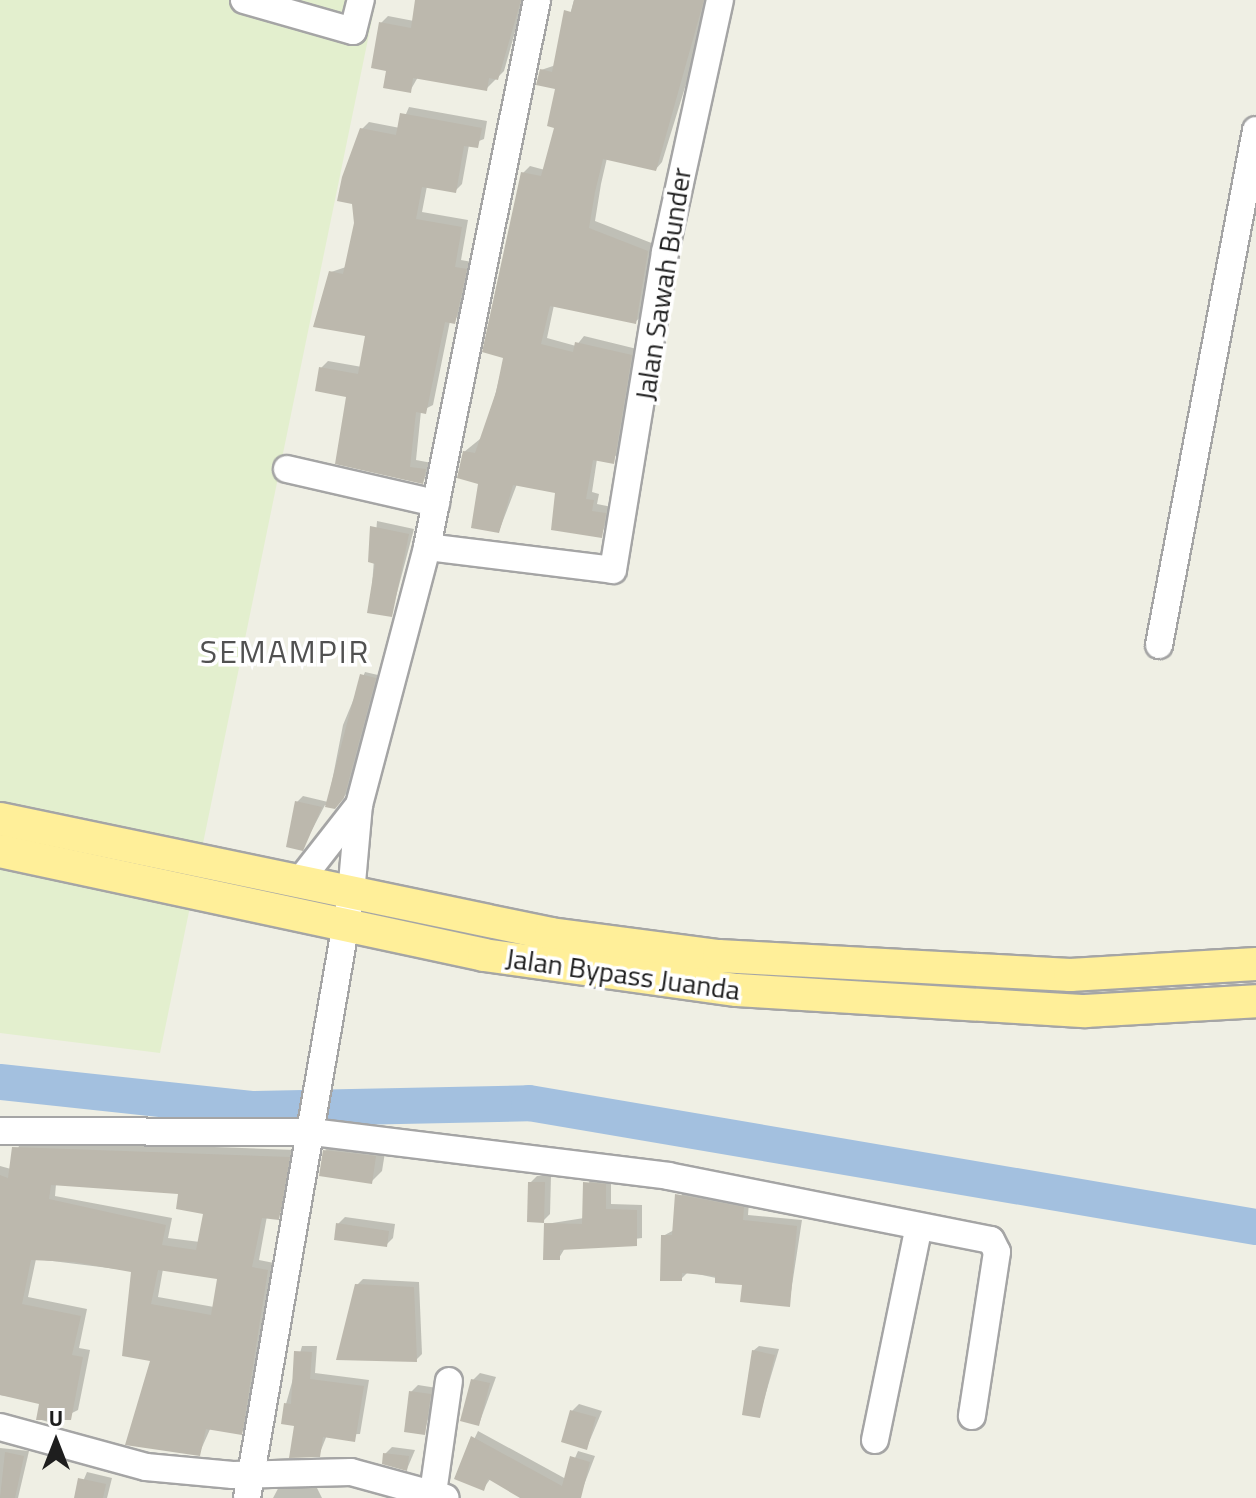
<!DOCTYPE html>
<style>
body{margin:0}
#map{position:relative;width:1256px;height:1498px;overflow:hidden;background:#efefe4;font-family:"Titillium Web",sans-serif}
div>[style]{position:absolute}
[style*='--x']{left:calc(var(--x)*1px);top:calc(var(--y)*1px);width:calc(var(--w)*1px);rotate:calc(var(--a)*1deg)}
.farmland>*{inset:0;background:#e3efce}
.shadow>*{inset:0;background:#0003}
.river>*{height:36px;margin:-18px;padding:0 18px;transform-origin:18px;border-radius:18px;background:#a3c0df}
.building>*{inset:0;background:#bcb8ad}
.roads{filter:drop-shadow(2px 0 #a5a5a5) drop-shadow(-2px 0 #a5a5a5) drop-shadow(0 2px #a5a5a5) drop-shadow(0 -2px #a5a5a5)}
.minor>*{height:26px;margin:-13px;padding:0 13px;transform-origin:13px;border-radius:13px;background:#fff}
.major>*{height:32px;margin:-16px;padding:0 16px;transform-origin:16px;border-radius:16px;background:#ffef99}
span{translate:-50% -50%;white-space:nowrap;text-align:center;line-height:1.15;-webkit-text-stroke:7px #fff;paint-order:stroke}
.street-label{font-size:28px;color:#1e1e1e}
.quarter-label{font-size:32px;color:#515151;letter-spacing:2px}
.north{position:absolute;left:16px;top:1402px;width:80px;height:80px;-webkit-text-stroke:6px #fff;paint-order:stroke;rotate:0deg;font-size:22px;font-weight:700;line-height:32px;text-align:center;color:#1e1e1e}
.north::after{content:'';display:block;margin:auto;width:28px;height:36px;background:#1e1e1e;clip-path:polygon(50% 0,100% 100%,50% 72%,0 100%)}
</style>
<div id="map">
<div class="farmland">
<div style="clip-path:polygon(0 0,376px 0,160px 1053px,0 1033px)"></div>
</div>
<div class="shadow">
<div style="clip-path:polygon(418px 0,524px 0,504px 71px,486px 89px,418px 77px,410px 91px,389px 69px,381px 23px,388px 16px,414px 21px)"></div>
<div style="clip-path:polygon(574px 0,712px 0,662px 162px,656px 169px,607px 158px,601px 184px,595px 221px,654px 244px,642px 316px,635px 322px,554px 305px,547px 338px,576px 346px,584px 336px,637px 349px,620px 455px,597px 459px,592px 492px,599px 494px,597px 504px,612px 507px,601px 536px,557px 491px,517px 484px,499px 531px,464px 452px,485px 435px,505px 356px,523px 173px,530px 166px,545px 170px,557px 127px,557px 88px,541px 70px,556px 65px)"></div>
<div style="clip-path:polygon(409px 107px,487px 121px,484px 139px,469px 145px,462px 184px,455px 191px,427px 186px,422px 212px,468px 220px,461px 260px,472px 262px,461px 315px,450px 321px,433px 405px,421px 411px,416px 460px,432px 463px,423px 482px,337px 462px,349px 395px,321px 368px,328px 361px,362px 367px,367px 334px,331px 272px,346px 267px,356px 223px,362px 129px,369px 122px,400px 128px)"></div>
<div style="clip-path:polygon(377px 521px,414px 529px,391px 615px,370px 611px)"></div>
<div style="clip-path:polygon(365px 672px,378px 675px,347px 793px,335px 807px,325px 805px,302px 849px,297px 802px,303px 796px,328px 802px,343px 725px)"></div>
<div style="clip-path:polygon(evenodd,21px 1140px,296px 1150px,285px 1211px,267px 1216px,259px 1260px,274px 1263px,248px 1425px,241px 1433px,211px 1427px,199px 1454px,153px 1360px,133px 1271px,36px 1259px,28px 1297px,87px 1309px,79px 1348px,90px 1350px,78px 1410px,52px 1423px,38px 1419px,42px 1402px,0 1395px,0 1166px,11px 1169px,21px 1140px,56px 1184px,181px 1192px,205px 1213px,200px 1242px,168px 1238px,172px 1218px,55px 1196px,56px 1184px,21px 1140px,163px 1269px,220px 1278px,214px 1307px,158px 1297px,163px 1269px)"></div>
<div style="clip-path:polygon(336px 1140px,386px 1146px,382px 1171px,372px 1181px,325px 1150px)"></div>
<div style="clip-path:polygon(537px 1176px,551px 1176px,550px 1214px,543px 1221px,530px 1183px)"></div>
<div style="clip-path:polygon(590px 1177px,611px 1179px,611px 1204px,642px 1205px,642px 1238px,565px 1248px,559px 1258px,546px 1224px,584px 1218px)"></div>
<div style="clip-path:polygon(683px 1189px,749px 1202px,748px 1215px,802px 1220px,789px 1305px,744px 1284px,688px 1272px,681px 1279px,663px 1236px,674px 1230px)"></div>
<div style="clip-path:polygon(345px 1217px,395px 1224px,393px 1238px,386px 1245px,338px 1224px)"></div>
<div style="clip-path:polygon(363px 1279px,419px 1282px,422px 1354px,416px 1360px,356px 1286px)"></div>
<div style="clip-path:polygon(302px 1346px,317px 1346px,315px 1373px,369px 1380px,360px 1434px,327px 1435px,319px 1455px,286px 1404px)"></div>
<div style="clip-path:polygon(759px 1346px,779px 1349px,759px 1416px,753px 1351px)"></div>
<div style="clip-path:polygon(480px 1373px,496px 1377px,479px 1424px,473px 1380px)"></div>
<div style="clip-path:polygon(418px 1385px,437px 1388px,424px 1433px,411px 1392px)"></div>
<div style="clip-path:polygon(579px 1404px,602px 1411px,587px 1447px,572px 1411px)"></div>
<div style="clip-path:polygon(478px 1431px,566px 1479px,578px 1451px,595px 1456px,579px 1498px,525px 1498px,491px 1478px,483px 1489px,456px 1478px)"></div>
<div style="clip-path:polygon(392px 1447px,415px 1450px,407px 1469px,385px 1454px)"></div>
<div style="clip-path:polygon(0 1448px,29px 1451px,18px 1498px,0 1498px)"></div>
<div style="clip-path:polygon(87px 1472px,112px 1478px,107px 1498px,76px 1498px)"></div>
<div style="clip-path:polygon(314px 1482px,322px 1498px,273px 1498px,281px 1483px)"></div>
</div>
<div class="river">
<div style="--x:0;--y:1082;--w:255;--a:6.1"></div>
<div style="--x:254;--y:1109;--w:275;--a:-1.2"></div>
<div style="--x:529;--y:1103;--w:737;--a:9.68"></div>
</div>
<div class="building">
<div style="clip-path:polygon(415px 0,521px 0,498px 80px,489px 78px,487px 91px,413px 78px,411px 93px,383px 88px,386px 71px,371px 68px,379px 22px,411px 28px)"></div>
<div style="clip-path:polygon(574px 0,704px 0,656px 171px,603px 159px,595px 192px,589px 228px,648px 251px,636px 324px,550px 306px,541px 344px,573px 352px,575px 342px,632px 355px,614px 464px,593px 460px,586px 499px,594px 500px,592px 511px,606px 513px,602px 538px,551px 530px,555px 493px,513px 485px,499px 533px,471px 528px,478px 484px,457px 478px,463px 451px,475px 453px,496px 392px,503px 358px,482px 352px,521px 172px,541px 176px,554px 128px,547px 126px,555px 89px,536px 85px,540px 69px,552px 72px,564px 10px,571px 12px)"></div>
<div style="clip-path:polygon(400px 113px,482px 128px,478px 148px,464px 146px,456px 193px,422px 187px,416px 219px,462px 227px,455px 267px,467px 269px,455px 324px,445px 322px,426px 414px,416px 412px,410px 467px,426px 469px,423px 484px,335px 464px,346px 397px,315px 391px,319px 367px,358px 374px,365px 336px,313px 327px,329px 271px,343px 274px,354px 223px,352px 204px,337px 201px,342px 177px,360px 128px,396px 135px)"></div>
<div style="clip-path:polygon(370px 526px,409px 534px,392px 617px,367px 613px,375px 564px,368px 562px)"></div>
<div style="clip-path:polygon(360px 674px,376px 678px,344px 798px,335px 809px,325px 807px)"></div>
<div style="clip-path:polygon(295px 801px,322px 807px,303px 851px,286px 847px)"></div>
<div style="clip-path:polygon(evenodd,12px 1147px,290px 1157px,279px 1220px,262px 1218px,252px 1267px,268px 1270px,242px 1435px,206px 1429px,200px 1456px,125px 1445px,150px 1361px,122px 1356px,131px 1272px,74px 1262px,31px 1260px,22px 1304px,81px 1316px,72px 1355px,83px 1357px,71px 1420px,36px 1420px,39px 1404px,0 1395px,0 1175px,8px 1178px,12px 1147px,51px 1185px,178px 1194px,176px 1209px,203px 1214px,196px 1250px,162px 1245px,166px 1225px,49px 1199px,51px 1185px,12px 1147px,158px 1270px,217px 1279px,211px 1315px,151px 1304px,158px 1270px)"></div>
<div style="clip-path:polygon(323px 1150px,376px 1156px,372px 1184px,319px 1176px)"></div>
<div style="clip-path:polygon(528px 1182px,545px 1182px,544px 1223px,527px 1222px)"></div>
<div style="clip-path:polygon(583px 1182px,606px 1184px,606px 1209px,637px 1210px,637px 1246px,560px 1250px,560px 1260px,543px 1260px,544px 1223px,582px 1224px)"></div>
<div style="clip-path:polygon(675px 1194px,744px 1207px,743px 1220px,797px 1226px,790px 1307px,740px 1302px,742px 1285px,715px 1283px,715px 1276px,682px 1273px,682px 1281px,660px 1281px,661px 1235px,672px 1235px)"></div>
<div style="clip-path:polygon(336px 1223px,389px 1231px,387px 1247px,334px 1240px)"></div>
<div style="clip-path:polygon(355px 1284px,414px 1287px,417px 1362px,336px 1360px)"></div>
<div style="clip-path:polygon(752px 1350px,775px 1355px,760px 1418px,742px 1415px)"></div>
<div style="clip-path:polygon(294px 1351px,312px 1352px,310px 1379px,364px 1386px,355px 1442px,323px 1437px,320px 1457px,289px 1458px,294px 1426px,281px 1424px,284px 1403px,291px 1404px)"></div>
<div style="clip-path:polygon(471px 1379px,490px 1383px,479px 1426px,460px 1421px)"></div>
<div style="clip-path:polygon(409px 1391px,431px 1394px,425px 1435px,404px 1432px)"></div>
<div style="clip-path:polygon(570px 1410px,596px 1417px,587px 1450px,561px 1442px)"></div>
<div style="clip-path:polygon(471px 1436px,562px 1486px,570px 1456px,590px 1462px,581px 1498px,520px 1498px,488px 1479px,484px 1491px,454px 1479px)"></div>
<div style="clip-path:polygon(5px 1452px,24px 1456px,15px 1498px,0 1498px)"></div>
<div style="clip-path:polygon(383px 1453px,409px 1456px,407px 1471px,382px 1464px)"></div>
<div style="clip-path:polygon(78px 1478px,106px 1484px,103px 1498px,74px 1498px)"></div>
</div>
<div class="roads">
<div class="minor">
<div style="--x:244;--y:0;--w:113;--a:15.9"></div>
<div style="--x:353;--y:31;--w:32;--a:-76"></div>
<div style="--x:287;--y:469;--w:153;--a:12.9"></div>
<div style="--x:427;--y:547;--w:187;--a:7"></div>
<div style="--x:613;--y:570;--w:322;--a:-80.7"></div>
<div style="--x:665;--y:252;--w:258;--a:-77.7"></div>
<div style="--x:1159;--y:645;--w:524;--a:-79.33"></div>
<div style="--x:298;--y:883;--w:99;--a:-52"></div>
<div style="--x:0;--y:1131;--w:312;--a:0.2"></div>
<div style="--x:312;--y:1132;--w:359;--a:7"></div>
<div style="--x:668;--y:1176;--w:329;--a:11.2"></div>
<div style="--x:991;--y:1240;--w:13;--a:63"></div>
<div style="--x:997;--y:1252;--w:166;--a:98.7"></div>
<div style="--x:0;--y:1427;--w:151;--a:15.3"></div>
<div style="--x:146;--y:1467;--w:87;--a:5.3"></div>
<div style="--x:233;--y:1475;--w:118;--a:-1.5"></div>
<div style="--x:351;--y:1472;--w:98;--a:15.3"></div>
<div style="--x:875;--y:1440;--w:218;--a:-78.4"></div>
<div style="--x:433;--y:1493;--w:113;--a:-81.9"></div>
<div style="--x:247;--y:1498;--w:613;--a:-80.23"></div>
<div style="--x:351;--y:894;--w:89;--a:-84.9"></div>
<div style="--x:359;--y:805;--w:267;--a:-75.2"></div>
<div style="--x:427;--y:547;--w:558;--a:-78.63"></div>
</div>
<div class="major">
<div style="--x:0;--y:819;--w:563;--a:11.79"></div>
<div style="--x:551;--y:934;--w:169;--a:7.5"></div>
<div style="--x:719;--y:956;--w:352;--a:3.1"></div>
<div style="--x:1070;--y:975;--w:186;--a:-3.4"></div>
<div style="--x:0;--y:851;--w:495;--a:12.1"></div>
<div style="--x:484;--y:955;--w:255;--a:7.9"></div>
<div style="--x:737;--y:990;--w:349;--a:3.5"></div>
<div style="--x:1085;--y:1011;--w:171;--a:-3.3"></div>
</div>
</div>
<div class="street-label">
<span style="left:663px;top:284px;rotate:-81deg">Jalan Sawah Bunder</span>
<span style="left:623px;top:974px;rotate:8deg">Jalan Bypass Juanda</span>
</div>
<div class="quarter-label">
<span style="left:285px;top:651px">SEMAMPIR</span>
</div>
<div class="north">U</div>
</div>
